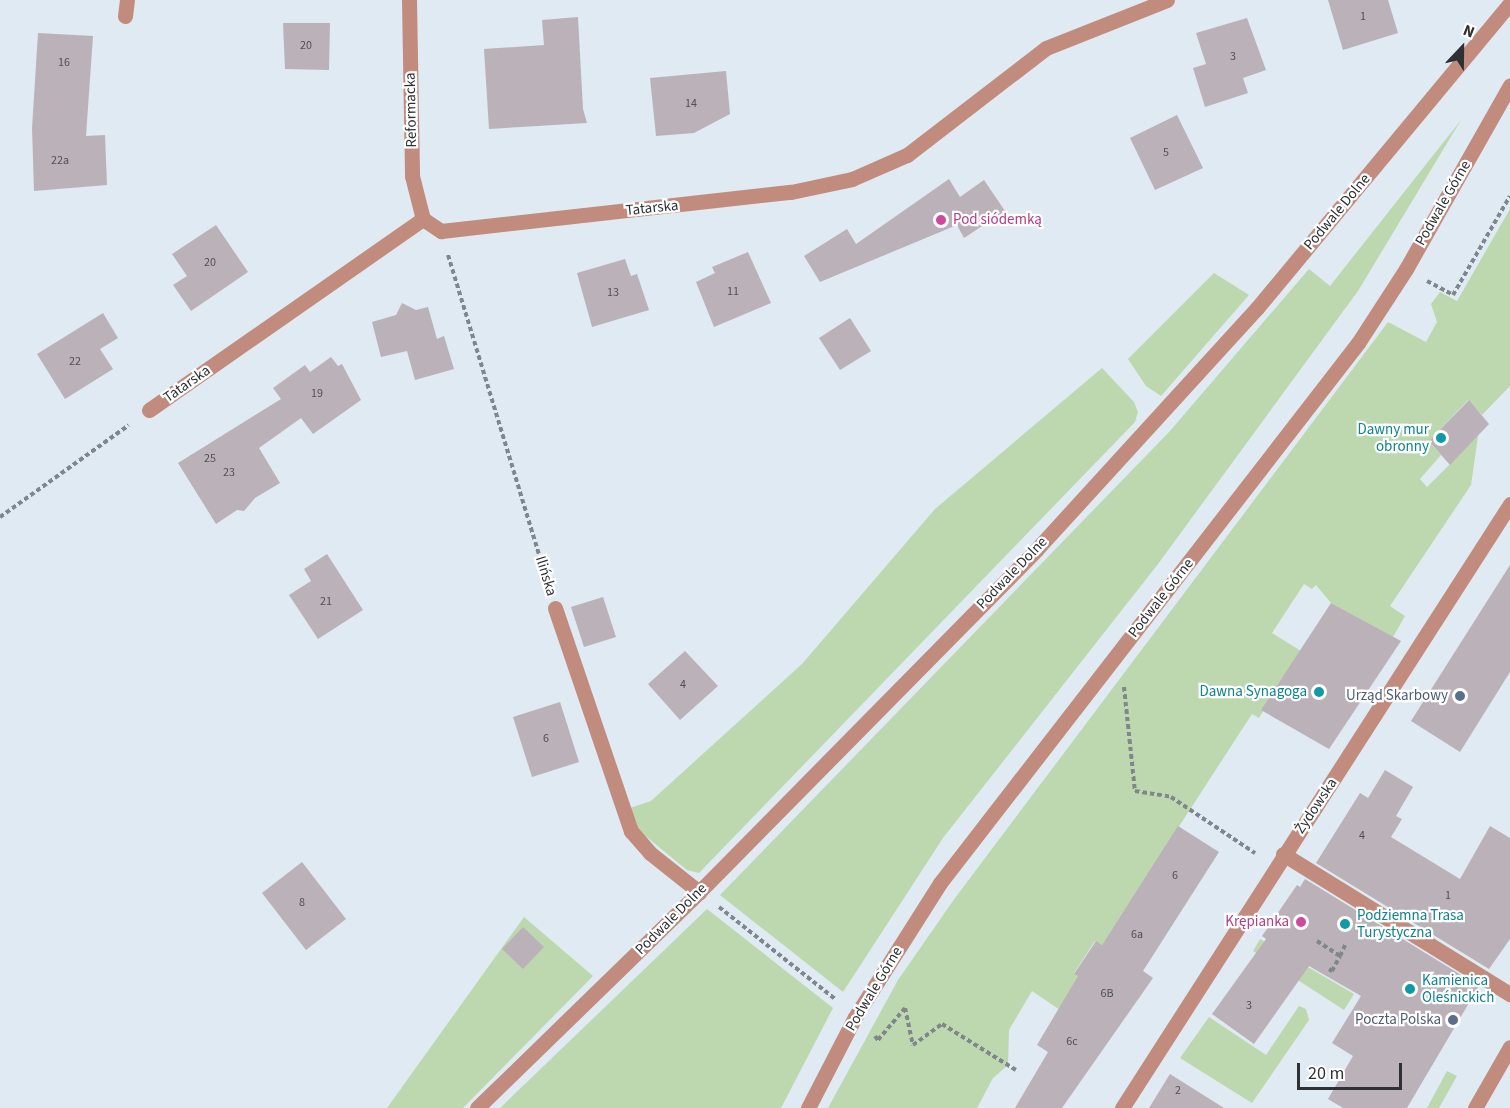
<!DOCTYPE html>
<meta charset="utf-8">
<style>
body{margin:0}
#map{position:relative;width:1510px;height:1108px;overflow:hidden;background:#dfeaf3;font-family:"Source Sans 3",sans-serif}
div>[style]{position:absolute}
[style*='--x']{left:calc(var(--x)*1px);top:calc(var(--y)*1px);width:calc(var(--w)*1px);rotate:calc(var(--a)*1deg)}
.green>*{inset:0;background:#bdd8af}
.building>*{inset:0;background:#bbb1b9}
.path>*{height:4px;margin-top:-2px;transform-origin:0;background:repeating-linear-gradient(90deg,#7f868c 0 4.5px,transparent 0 7.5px)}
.street>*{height:15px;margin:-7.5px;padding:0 7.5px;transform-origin:7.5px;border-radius:7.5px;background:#c18b7d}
.dots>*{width:16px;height:16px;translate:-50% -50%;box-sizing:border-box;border:3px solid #fff;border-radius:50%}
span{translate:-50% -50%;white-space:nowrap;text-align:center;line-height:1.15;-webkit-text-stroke:4.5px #fff;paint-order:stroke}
.number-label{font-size:12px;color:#505155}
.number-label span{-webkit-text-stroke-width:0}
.street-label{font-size:15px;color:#2d3134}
.hotel-label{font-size:15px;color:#b23c85}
.left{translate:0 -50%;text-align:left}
.right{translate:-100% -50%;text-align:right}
.culture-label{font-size:15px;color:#0d838f}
.service-label{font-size:15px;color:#4e5e75}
.north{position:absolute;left:1432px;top:18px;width:60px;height:60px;-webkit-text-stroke:4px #fff;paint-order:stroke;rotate:22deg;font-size:16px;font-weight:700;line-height:24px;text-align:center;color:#2d3134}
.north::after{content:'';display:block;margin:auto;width:21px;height:27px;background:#2d3134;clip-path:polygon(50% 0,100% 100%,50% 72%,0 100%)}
.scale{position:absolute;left:1297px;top:1063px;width:105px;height:27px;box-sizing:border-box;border:3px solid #2d3134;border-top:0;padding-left:8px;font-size:18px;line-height:21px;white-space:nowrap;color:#2d3134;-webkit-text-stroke:4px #fff;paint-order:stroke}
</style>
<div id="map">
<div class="green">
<div style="clip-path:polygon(1461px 120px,1358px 291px,1158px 564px,943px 838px,843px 992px,720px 895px,1170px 431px,1309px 269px,1330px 286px)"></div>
<div style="clip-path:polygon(1510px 209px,1510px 386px,1482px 415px,1468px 400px,1429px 441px,1441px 455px,1420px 479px,1427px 487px,1460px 454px,1465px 422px,1478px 436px,1471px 485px,1390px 606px,1405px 616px,1393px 637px,1331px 603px,1316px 585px,1312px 589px,1304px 584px,1272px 633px,1301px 651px,1259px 718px,1252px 714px,1102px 945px,1095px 941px,1074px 973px,1081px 978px,1060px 1010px,1032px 991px,1009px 1030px,1008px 1065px,993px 1078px,977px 1108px,828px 1108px,898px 980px,955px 898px,1388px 322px,1426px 342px,1437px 322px,1431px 304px,1440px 292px,1457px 301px)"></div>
<div style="clip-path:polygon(1214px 273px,1249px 295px,1161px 396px,1146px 386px,1128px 359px)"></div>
<div style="clip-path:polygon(1102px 368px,1134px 402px,1138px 412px,1135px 422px,699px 873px,687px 870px,637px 829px,630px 808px,651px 801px,802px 664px,935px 509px)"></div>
<div style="clip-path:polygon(707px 909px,833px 1008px,781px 1108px,500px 1108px)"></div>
<div style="clip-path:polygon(524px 917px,593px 976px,463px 1108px,387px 1108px)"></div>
<div style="clip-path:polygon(1260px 939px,1354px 994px,1344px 1010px,1253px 951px)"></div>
<div style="clip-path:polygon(1299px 1006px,1306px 1009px,1309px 1020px,1252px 1103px,1180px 1058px,1209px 1017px,1266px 1055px)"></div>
<div style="clip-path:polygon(1447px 1071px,1457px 1076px,1439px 1108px,1427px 1108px)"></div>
</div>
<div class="building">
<div style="clip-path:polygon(1328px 0,1388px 0,1398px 33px,1343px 50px)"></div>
<div style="clip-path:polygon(578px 17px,583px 109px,587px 123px,489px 129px,484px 49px,544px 45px,542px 20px)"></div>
<div style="clip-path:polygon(1247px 18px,1266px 70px,1243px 78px,1248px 93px,1205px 107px,1193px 68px,1206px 64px,1196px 33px)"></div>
<div style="clip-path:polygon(283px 23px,330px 23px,329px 70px,285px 69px)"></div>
<div style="clip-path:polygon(38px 33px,93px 36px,86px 136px,105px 135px,107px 185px,34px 191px,32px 128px)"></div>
<div style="clip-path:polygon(726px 71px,730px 114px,694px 133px,656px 136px,650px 78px)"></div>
<div style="clip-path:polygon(1177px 115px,1203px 168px,1155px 190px,1130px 138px)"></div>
<div style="clip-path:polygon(949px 179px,960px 197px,984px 180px,1005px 211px,964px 238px,957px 225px,820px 282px,804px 256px,847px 229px,856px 244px)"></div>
<div style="clip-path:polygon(216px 225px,248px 272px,191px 311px,173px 285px,187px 276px,172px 254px)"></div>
<div style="clip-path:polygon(748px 252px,771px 303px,714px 327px,696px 282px,715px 273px,712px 267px)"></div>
<div style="clip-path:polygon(625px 259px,631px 276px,637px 274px,649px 310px,592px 327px,577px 273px)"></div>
<div style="clip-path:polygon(402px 303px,416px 310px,428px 307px,437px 339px,444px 336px,454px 369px,415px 380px,407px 351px,381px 357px,372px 322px,396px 315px)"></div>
<div style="clip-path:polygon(103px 313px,118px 338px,100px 349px,113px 369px,65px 399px,37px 354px)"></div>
<div style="clip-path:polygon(850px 318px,871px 351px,840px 370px,819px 338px)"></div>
<div style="clip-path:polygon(331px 357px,338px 366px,342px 364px,361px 400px,313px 434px,301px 418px,259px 448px,280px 483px,255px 498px,244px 511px,237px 510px,216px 524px,178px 463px,281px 399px,273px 388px,305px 365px,310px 372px)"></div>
<div style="clip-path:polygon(1469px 400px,1489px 424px,1450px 465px,1429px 441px)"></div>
<div style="clip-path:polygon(327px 554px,363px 610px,318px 639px,289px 595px,311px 581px,304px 569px)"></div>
<div style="clip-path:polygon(1510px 565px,1510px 672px,1460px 752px,1411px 721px)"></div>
<div style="clip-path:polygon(603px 597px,616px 637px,584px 647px,571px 607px)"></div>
<div style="clip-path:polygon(1331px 603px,1401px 641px,1329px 749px,1261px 710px)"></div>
<div style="clip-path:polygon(685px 651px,718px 686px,680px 720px,648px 684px)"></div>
<div style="clip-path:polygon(560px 702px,579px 762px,532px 777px,513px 717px)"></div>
<div style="clip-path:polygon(1385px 770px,1413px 787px,1396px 816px,1402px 819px,1391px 837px,1460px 879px,1490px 826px,1510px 838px,1510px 939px,1489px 969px,1316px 863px,1360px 793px,1368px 798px)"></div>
<div style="clip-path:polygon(1178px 826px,1219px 852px,1143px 971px,1153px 978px,1062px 1108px,1015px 1108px,1048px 1052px,1037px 1045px,1078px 976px,1074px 974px,1096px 941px,1102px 945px)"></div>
<div style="clip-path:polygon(302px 862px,346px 919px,306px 950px,262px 893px)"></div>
<div style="clip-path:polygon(1305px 879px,1479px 986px,1407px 1108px,1343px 1108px,1328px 1099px,1353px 1056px,1332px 1043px,1361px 996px,1309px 966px,1254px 1044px,1212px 1014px,1266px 939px,1262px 936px,1297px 885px,1300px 887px)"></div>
<div style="clip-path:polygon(523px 927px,544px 947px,523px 969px,502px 949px)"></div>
<div style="clip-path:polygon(1170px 1074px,1224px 1108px,1149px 1108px)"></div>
</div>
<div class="path">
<div style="--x:448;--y:255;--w:344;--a:73.1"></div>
<div style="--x:1427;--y:281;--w:30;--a:28"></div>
<div style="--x:1453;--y:295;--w:114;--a:-60.1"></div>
<div style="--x:0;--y:517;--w:158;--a:-35.5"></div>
<div style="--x:1124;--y:687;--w:105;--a:84"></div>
<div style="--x:1135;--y:791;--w:36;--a:9"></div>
<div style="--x:1171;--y:797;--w:101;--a:33.7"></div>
<div style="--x:719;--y:907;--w:148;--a:38.4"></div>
<div style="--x:1317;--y:941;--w:27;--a:33"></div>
<div style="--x:1340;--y:956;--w:14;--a:-65"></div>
<div style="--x:1329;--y:969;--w:4;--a:34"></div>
<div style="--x:1332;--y:971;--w:17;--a:-62"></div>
<div style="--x:875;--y:1036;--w:5;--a:53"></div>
<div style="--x:878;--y:1040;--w:42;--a:-49.8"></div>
<div style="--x:905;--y:1008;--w:38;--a:78"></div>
<div style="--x:913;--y:1045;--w:36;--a:-36"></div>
<div style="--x:942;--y:1024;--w:87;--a:31.9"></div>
</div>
<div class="street">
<div style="--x:409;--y:0;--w:176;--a:89"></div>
<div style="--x:412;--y:176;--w:44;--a:75.7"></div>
<div style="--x:423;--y:219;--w:22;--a:34"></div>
<div style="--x:441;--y:231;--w:352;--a:-6.4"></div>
<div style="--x:791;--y:192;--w:62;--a:-12"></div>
<div style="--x:852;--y:179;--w:60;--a:-23.6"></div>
<div style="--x:907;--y:155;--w:175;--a:-37.6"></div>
<div style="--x:1046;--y:48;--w:130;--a:-21.6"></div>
<div style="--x:125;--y:16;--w:16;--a:-83"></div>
<div style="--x:149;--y:410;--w:334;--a:-34.9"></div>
<div style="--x:555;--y:608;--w:236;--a:71.2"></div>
<div style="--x:631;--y:831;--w:29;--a:49"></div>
<div style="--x:650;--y:853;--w:63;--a:38.5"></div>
<div style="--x:1283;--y:854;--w:267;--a:31.7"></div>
<div style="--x:477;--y:1108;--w:310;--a:-44.2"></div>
<div style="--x:699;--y:892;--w:480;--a:-45.4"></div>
<div style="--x:1036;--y:550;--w:328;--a:-47.6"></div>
<div style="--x:1257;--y:308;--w:396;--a:-50.3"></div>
<div style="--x:808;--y:1108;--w:102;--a:-62.7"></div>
<div style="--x:855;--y:1017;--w:159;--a:-57.6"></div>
<div style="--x:940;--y:883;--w:683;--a:-52.26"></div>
<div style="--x:1358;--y:343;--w:88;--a:-57"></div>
<div style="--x:1406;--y:269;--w:211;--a:-60.5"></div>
<div style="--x:1122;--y:1108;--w:718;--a:-57.28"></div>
<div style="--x:1475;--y:1108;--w:70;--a:-60.2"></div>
</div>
<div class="dots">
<div style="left:941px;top:220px;background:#d1479c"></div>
<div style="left:1441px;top:438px;background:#0f9aa8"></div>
<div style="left:1319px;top:692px;background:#0f9aa8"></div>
<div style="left:1460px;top:696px;background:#5c6f8a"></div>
<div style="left:1301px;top:922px;background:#d1479c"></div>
<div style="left:1345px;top:924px;background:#0f9aa8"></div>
<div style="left:1410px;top:989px;background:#0f9aa8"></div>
<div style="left:1453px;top:1020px;background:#5c6f8a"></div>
</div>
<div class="number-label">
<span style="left:1363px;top:17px">1</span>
<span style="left:306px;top:46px">20</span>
<span style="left:1233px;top:57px">3</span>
<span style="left:64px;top:63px">16</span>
<span style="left:691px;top:104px">14</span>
<span style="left:1166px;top:153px">5</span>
<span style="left:60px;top:161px">22a</span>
<span style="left:210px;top:263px">20</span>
<span style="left:733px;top:292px">11</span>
<span style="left:613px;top:293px">13</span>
<span style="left:75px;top:362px">22</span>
<span style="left:317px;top:394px">19</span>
<span style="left:210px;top:459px">25</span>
<span style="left:229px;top:473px">23</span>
<span style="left:326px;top:602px">21</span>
<span style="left:683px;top:685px">4</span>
<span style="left:546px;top:739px">6</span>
<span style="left:1362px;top:836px">4</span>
<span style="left:1175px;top:876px">6</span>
<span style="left:1448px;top:896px">1</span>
<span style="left:302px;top:903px">8</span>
<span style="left:1137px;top:935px">6a</span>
<span style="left:1107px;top:994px">6B</span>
<span style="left:1249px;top:1006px">3</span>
<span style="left:1072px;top:1042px">6c</span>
<span style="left:1178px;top:1091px">2</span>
</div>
<div class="street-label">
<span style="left:411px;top:110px;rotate:-91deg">Reformacka</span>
<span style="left:1443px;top:203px;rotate:-60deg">Podwale Górne</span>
<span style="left:652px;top:208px;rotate:-6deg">Tatarska</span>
<span style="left:1337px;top:212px;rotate:-50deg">Podwale Dolne</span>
<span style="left:187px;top:384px;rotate:-35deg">Tatarska</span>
<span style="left:1012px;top:573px;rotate:-46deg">Podwale Dolne</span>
<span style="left:546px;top:576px;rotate:73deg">Ilińska</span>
<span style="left:1161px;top:598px;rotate:-52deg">Podwale Górne</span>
<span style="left:1316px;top:806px;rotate:-56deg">Żydowska</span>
<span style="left:671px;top:919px;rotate:-45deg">Podwale Dolne</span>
<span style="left:874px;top:989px;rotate:-59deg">Podwale Górne</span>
</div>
<div class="hotel-label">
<span class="left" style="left:953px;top:220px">Pod siódemką</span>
<span class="right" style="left:1289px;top:922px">Krępianka</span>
</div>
<div class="culture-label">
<span class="right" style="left:1429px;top:438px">Dawny mur<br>obronny</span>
<span class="right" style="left:1307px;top:692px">Dawna Synagoga</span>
<span class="left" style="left:1357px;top:924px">Podziemna Trasa<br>Turystyczna</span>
<span class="left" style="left:1422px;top:989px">Kamienica<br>Oleśnickich</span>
</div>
<div class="service-label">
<span class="right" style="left:1448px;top:696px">Urząd Skarbowy</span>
<span class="right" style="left:1441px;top:1020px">Poczta Polska</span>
</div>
<div class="north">N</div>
<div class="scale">20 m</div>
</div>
